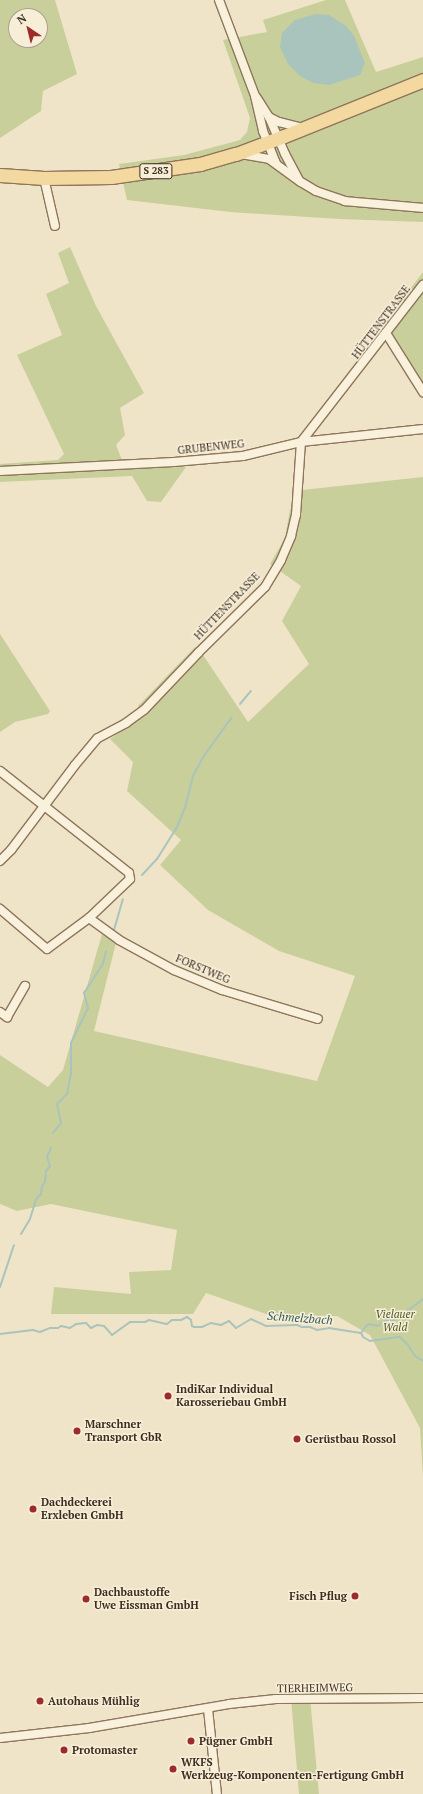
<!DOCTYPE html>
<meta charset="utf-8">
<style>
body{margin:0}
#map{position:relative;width:423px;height:1794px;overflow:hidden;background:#f0e4c8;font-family:"PT Serif",serif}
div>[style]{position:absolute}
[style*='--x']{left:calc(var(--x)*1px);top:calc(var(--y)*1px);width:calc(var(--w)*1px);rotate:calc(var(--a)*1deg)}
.green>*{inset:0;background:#c9cf9b}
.water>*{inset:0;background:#a9c4bc}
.stream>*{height:2px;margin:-1px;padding:0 1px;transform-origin:1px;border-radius:1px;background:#a9c4bc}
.roads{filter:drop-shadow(1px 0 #8d765c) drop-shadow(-1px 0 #8d765c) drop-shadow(0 1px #8d765c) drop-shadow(0 -1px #8d765c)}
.street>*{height:8px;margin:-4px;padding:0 4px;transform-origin:4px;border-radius:4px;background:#faf1dc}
.primary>*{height:13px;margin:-6.5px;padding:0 6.5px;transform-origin:6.5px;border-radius:6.5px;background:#f3d9a0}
.dots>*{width:11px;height:11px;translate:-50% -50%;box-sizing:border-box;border:2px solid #f7eed8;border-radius:50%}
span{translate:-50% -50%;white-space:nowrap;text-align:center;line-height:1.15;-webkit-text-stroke:3px #f7eed8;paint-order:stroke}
.shield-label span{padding:1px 3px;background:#f7eed8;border:1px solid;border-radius:3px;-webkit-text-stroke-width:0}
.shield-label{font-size:10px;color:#3d2e20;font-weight:700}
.street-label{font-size:11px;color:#3d2e20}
.park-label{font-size:11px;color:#4d5a26;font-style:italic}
.poi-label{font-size:11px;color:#3d2e20;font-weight:700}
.left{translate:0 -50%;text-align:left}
.right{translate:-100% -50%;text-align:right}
.water-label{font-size:12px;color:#2f5d5a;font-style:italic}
.north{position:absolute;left:8px;top:8px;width:40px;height:40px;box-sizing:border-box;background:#f7eed8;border:1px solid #ada18e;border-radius:50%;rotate:325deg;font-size:11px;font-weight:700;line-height:16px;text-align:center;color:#3d2e20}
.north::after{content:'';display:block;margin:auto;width:14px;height:18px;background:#9e2a2b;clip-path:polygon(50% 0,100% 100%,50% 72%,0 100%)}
</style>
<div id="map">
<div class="green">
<div style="clip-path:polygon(evenodd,0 0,55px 0,77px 74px,43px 91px,41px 111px,0 138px,0 0,16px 16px,40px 16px,40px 40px,16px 40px,16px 16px)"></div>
<div style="clip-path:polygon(326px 0,345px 0,376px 72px,423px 57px,423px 222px,339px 219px,230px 212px,127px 200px,119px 164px,184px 155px,240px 140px,247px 132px,250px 118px,223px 40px,267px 32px,263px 20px)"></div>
<div style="clip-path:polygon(70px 247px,96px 306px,144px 393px,120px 408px,125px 435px,116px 445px,122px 460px,128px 468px,186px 467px,161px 502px,147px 501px,132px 476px,0 482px,0 464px,58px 460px,64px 454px,17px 355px,62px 335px,46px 294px,69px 283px,58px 253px)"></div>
<div style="clip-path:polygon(423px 272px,423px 385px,393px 338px,381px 327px)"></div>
<div style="clip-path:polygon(423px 477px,423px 1477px,420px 1428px,370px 1335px,337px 1316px,269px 1315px,206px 1293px,193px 1314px,51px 1314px,54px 1287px,131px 1294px,129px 1272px,171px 1270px,177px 1230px,51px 1204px,17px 1211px,0 1204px,0 1055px,48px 1087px,63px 1070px,102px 934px,116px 943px,94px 1031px,317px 1081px,355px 976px,279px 951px,208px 910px,160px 865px,181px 840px,127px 791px,133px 762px,110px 739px,147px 714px,138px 706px,195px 647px,203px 655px,248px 722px,309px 664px,282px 621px,301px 586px,270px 564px,285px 538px,290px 509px,302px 515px,302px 490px)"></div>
<div style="clip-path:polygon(0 634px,50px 711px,48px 714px,15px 722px,0 732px)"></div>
<div style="clip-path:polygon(291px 1698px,310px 1698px,319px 1794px,299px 1794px)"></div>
</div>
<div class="water">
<div style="clip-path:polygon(316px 14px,329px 15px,346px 26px,354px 36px,365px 63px,360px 75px,329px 85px,313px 83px,300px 76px,288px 64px,280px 47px,282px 33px,295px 20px)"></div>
</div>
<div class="stream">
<div style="--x:240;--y:704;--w:17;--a:-50"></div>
<div style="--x:142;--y:875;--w:22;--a:-47"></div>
<div style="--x:157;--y:859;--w:36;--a:-58"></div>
<div style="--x:176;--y:829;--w:23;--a:-67"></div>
<div style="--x:185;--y:808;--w:33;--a:-76"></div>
<div style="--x:193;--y:776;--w:21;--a:-62"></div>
<div style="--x:203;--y:757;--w:49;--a:-54.1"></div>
<div style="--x:114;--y:930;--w:32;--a:-74"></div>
<div style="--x:53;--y:1133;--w:13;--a:-51"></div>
<div style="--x:61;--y:1123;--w:19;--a:-102"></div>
<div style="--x:57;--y:1104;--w:14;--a:-45"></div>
<div style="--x:67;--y:1094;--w:5;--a:-79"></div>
<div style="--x:68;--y:1089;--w:16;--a:-79"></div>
<div style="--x:71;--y:1073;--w:30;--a:-90"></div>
<div style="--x:71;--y:1043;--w:39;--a:-64"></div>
<div style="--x:88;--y:1008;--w:16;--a:-105"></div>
<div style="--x:84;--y:993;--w:35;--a:-57"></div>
<div style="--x:103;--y:964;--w:13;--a:-77"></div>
<div style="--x:21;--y:1234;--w:17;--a:-59"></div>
<div style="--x:30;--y:1219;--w:21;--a:-73"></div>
<div style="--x:36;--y:1199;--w:7;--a:-45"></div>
<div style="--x:41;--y:1194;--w:8;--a:-83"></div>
<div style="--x:42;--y:1186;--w:5;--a:-53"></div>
<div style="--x:45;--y:1182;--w:11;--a:-85"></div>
<div style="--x:46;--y:1171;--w:6;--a:-51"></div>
<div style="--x:50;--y:1166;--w:9;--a:-108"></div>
<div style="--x:47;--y:1157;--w:10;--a:-66"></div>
<div style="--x:0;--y:1287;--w:44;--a:-71.6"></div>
<div style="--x:361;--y:1333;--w:4;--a:63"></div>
<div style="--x:363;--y:1337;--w:8;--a:30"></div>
<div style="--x:370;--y:1341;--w:30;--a:-8"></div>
<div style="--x:400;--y:1337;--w:11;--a:45"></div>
<div style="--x:408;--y:1345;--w:13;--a:58"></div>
<div style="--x:415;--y:1356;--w:9;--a:32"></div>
<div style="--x:0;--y:1334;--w:33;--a:-7"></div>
<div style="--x:33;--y:1330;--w:7;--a:16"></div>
<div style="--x:40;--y:1332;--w:11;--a:-22"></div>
<div style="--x:50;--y:1328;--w:8;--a:0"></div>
<div style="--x:58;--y:1328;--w:4;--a:-34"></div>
<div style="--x:61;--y:1326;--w:9;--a:13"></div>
<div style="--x:70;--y:1328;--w:7;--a:-34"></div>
<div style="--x:76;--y:1324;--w:10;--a:-6"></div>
<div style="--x:86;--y:1323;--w:7;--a:45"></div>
<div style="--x:91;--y:1328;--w:7;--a:-27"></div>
<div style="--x:97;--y:1325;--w:7;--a:8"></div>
<div style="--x:104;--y:1326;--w:12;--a:48"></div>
<div style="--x:112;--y:1335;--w:22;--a:-36"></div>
<div style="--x:130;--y:1322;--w:15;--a:0"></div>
<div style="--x:145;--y:1322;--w:4;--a:-27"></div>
<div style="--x:149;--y:1320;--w:18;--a:13"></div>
<div style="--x:167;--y:1324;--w:6;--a:-39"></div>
<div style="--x:172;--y:1320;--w:9;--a:0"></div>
<div style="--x:181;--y:1320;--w:7;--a:-27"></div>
<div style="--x:187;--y:1317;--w:5;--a:37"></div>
<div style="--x:191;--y:1320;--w:6;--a:81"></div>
<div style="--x:192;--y:1326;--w:2;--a:27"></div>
<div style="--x:194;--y:1327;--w:8;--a:0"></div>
<div style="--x:202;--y:1327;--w:10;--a:-24"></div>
<div style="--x:211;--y:1323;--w:10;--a:11"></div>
<div style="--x:221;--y:1325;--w:9;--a:-27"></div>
<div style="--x:229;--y:1321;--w:10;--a:45"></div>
<div style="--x:236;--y:1328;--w:17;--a:-31"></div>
<div style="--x:251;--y:1319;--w:17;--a:25"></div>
<div style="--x:266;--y:1326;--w:31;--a:-2"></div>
<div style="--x:297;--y:1325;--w:5;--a:22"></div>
<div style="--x:302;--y:1327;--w:8;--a:0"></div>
<div style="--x:310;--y:1327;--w:8;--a:23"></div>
<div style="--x:317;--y:1330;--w:12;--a:-9"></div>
<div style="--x:329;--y:1328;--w:32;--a:9"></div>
<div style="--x:361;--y:1333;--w:9;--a:-54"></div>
<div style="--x:366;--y:1326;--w:4;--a:-27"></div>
<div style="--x:370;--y:1324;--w:8;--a:14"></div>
<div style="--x:378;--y:1326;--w:9;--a:-36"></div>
<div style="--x:385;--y:1321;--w:10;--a:-6"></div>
<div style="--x:395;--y:1320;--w:35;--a:-37"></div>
</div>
<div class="roads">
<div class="street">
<div style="--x:219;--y:0;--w:103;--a:69.4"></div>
<div style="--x:255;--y:96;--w:36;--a:77"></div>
<div style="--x:263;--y:131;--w:35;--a:68"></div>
<div style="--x:257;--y:98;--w:22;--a:58"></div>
<div style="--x:269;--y:117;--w:40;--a:66.6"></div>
<div style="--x:285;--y:154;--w:30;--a:62"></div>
<div style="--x:269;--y:117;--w:11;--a:27"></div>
<div style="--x:279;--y:122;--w:25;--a:14"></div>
<div style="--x:241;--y:154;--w:28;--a:10"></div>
<div style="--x:269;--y:159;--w:39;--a:36"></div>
<div style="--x:301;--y:182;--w:17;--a:31"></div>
<div style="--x:316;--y:191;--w:31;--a:19"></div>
<div style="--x:345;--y:201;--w:78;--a:5.1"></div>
<div style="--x:44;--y:178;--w:49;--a:77.1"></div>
<div style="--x:386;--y:333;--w:70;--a:57.9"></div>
<div style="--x:0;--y:471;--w:174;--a:-3"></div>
<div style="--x:174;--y:462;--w:69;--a:-5"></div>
<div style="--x:243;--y:456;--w:60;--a:-13.6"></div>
<div style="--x:301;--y:442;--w:123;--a:-6.1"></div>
<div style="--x:0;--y:771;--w:164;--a:38.3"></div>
<div style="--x:129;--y:873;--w:6;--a:81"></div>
<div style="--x:130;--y:879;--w:57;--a:136.4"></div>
<div style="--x:89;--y:918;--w:52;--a:143.6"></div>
<div style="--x:47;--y:949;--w:62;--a:-139.6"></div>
<div style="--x:0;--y:861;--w:16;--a:-45"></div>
<div style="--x:11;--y:850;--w:106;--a:-53"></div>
<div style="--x:75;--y:765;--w:35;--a:-50"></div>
<div style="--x:98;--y:738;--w:32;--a:-28"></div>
<div style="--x:126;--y:723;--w:22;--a:-36"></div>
<div style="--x:144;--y:710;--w:79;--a:-46.5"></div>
<div style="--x:198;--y:653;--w:94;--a:-44.6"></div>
<div style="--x:265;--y:587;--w:31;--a:-59"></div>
<div style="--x:281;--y:560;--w:26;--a:-67"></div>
<div style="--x:291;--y:536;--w:22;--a:-77"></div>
<div style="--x:296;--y:515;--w:73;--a:-86.1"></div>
<div style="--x:301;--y:442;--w:199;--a:-52.2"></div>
<div style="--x:89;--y:918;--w:37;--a:36"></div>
<div style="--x:119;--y:940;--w:63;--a:28.6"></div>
<div style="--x:174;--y:970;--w:52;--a:22.6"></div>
<div style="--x:222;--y:990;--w:100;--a:16.8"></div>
<div style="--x:0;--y:1012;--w:9;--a:36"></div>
<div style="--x:7;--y:1017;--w:36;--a:-60"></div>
<div style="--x:208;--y:1709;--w:85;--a:84"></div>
<div style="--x:0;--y:1738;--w:90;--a:-6.4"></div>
<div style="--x:89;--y:1728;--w:142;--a:-9.7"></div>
<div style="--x:229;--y:1704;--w:47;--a:-6.1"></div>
<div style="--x:276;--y:1699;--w:147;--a:-0.4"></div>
</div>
<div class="primary">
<div style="--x:0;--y:175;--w:44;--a:3.9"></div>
<div style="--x:44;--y:178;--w:67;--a:-0.9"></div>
<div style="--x:111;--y:177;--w:90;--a:-8.3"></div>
<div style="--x:200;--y:164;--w:37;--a:-16"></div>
<div style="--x:236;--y:154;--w:51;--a:-20.6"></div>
<div style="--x:284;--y:136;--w:150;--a:-21.9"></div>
</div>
</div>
<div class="dots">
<div style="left:168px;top:1396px;background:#9e2a2b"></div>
<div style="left:77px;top:1431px;background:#9e2a2b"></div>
<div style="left:297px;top:1439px;background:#9e2a2b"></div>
<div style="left:33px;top:1509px;background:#9e2a2b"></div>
<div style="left:355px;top:1596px;background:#9e2a2b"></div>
<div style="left:86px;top:1599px;background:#9e2a2b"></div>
<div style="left:40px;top:1701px;background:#9e2a2b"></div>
<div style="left:191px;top:1741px;background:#9e2a2b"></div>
<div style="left:64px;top:1750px;background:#9e2a2b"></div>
<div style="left:173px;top:1769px;background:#9e2a2b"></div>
</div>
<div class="shield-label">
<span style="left:156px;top:171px">S 283</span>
</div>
<div class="street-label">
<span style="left:381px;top:322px;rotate:-53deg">HÜTTENSTRASSE</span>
<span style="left:211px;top:447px;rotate:-6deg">GRUBENWEG</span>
<span style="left:227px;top:606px;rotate:-46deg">HÜTTENSTRASSE</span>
<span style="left:203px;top:969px;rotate:23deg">FORSTWEG</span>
<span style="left:315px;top:1688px;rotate:-1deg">TIERHEIMWEG</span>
</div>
<div class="park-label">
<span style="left:395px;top:1321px">Vielauer<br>Wald</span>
</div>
<div class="poi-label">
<span class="left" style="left:176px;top:1396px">IndiKar Individual<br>Karosseriebau GmbH</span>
<span class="left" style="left:85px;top:1431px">Marschner<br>Transport GbR</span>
<span class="left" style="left:305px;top:1439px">Gerüstbau Rossol</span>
<span class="left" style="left:41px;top:1509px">Dachdeckerei<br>Erxleben GmbH</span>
<span class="left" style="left:94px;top:1599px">Dachbaustoffe<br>Uwe Eissman GmbH</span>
<span class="right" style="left:347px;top:1596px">Fisch Pflug</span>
<span class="left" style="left:48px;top:1701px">Autohaus Mühlig</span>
<span class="left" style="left:199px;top:1741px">Pügner GmbH</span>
<span class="left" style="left:72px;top:1750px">Protomaster</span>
<span class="left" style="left:181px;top:1769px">WKFS<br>Werkzeug-Komponenten-Fertigung GmbH</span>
</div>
<div class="water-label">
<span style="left:300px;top:1318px;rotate:4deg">Schmelzbach</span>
</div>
<div class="north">N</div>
</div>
